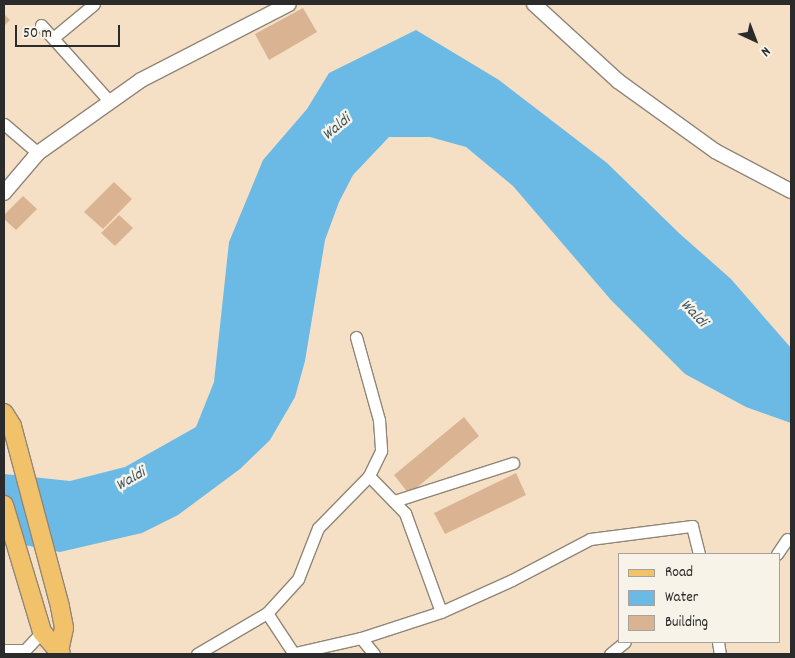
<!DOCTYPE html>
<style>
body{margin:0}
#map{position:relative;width:795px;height:658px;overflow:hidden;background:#f5e0c6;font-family:Dekko,sans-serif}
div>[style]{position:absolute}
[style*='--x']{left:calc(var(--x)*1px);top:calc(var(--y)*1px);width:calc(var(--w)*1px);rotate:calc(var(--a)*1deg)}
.water>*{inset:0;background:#6bb9e5}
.building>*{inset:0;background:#d9b392}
.roads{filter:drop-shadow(1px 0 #908678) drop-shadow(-1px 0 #908678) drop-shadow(0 1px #908678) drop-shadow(0 -1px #908678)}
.minor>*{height:11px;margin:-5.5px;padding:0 5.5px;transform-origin:5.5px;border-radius:5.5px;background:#fff}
.tertiary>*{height:14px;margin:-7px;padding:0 7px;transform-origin:7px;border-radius:7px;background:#fff}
.primary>*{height:18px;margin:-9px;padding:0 9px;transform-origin:9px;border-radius:9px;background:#f2c26a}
span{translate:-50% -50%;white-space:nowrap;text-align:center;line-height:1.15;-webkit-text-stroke:5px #f7f3e8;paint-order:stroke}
.water-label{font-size:16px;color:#3e5663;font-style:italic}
.frame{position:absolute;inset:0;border:5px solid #2b2b2b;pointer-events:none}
.legend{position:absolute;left:618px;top:553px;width:162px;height:90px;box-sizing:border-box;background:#f7f3e8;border:1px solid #a5a39c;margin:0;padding:6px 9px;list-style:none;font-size:15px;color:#2b2b2b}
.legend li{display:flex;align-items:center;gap:10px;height:25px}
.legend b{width:25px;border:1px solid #a5a39c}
.north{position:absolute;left:730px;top:15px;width:50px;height:50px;-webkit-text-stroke:4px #f7f3e8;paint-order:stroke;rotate:137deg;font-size:14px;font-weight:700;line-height:20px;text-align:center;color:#2b2b2b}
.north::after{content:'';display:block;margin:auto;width:18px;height:22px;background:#2b2b2b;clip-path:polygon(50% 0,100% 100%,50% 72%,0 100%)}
.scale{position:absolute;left:15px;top:25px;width:105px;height:22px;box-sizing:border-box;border:2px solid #2b2b2b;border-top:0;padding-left:6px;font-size:15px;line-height:18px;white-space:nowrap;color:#2b2b2b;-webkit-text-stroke:4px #f7f3e8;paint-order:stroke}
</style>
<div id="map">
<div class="water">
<div style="clip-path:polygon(416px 30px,499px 80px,607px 163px,680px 234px,731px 279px,791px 348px,791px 423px,746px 407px,685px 374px,611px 300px,513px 186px,466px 147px,430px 137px,389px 137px,353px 175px,339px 202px,325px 240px,305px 361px,295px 397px,270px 440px,240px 469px,178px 515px,142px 533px,60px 552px,4px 541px,4px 474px,70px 481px,125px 467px,196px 427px,214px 382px,229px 242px,263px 160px,307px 109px,329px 73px)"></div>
</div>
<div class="building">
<div style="clip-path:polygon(303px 8px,317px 32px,269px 60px,255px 34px)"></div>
<div style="clip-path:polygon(4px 14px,10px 20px,4px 26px)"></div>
<div style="clip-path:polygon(114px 182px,132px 199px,103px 229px,84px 212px)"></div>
<div style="clip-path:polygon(23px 196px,37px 209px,16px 230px,4px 219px,4px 215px)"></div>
<div style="clip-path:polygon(119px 215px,133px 228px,115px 246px,101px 233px)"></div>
<div style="clip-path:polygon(464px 417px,479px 436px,409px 494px,394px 475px)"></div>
<div style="clip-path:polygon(516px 473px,526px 495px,445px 534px,434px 513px)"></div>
</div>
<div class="roads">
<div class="minor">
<div style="--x:41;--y:25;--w:103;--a:48.1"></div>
<div style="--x:53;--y:38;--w:53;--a:-39.7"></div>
<div style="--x:4;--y:124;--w:45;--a:40.5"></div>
<div style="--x:356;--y:337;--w:86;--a:74.5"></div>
<div style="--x:379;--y:420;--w:31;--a:86"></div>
<div style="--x:381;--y:451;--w:28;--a:116"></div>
<div style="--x:394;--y:501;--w:125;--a:-17.7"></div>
<div style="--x:777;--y:554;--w:18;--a:-56"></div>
<div style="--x:267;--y:613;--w:49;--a:56.6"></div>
<div style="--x:361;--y:638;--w:21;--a:51"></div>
<div style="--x:718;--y:642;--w:12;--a:81"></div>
<div style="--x:4;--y:650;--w:21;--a:0"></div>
<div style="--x:25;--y:650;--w:25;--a:-47"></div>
<div style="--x:295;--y:653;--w:68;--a:-12.8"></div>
<div style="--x:361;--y:638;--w:84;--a:-18"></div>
<div style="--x:197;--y:654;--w:81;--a:-30.4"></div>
<div style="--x:267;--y:613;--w:46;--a:-47.6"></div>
<div style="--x:298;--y:579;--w:55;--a:-68.6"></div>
<div style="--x:318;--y:528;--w:73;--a:-45.6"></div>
<div style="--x:369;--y:476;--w:52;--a:45.8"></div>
<div style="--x:405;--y:513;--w:105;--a:70"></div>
<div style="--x:441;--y:612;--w:78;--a:-24.3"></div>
<div style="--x:512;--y:580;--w:88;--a:-27.7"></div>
<div style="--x:590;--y:539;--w:103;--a:-7.3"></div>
<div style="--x:692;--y:526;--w:29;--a:76"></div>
<div style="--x:610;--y:654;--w:19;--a:-39"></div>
</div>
<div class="tertiary">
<div style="--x:534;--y:4;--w:114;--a:42.5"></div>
<div style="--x:618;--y:81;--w:120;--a:35.8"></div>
<div style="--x:715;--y:151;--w:86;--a:27.8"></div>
<div style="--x:4;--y:193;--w:52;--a:-49.6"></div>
<div style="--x:38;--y:153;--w:126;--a:-35.3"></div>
<div style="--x:141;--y:80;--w:166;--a:-27.2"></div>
</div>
<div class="primary">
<div style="--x:4;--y:413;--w:15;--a:58"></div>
<div style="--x:12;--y:426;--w:187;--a:75.1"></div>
<div style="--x:60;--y:607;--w:21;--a:79"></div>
<div style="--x:64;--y:628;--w:25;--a:102"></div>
<div style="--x:4;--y:505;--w:133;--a:73.3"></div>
<div style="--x:42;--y:632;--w:29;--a:49"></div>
</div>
</div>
<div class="water-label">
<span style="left:337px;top:128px;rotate:-40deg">Waldi</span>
<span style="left:693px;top:314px;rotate:47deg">Waldi</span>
<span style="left:131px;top:480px;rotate:-30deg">Waldi</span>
</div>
<div class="frame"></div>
<ul class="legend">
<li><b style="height:6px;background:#f2c26a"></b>Road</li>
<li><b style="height:14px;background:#6bb9e5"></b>Water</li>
<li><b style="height:14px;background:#d9b392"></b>Building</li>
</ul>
<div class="north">N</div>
<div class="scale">50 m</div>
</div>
